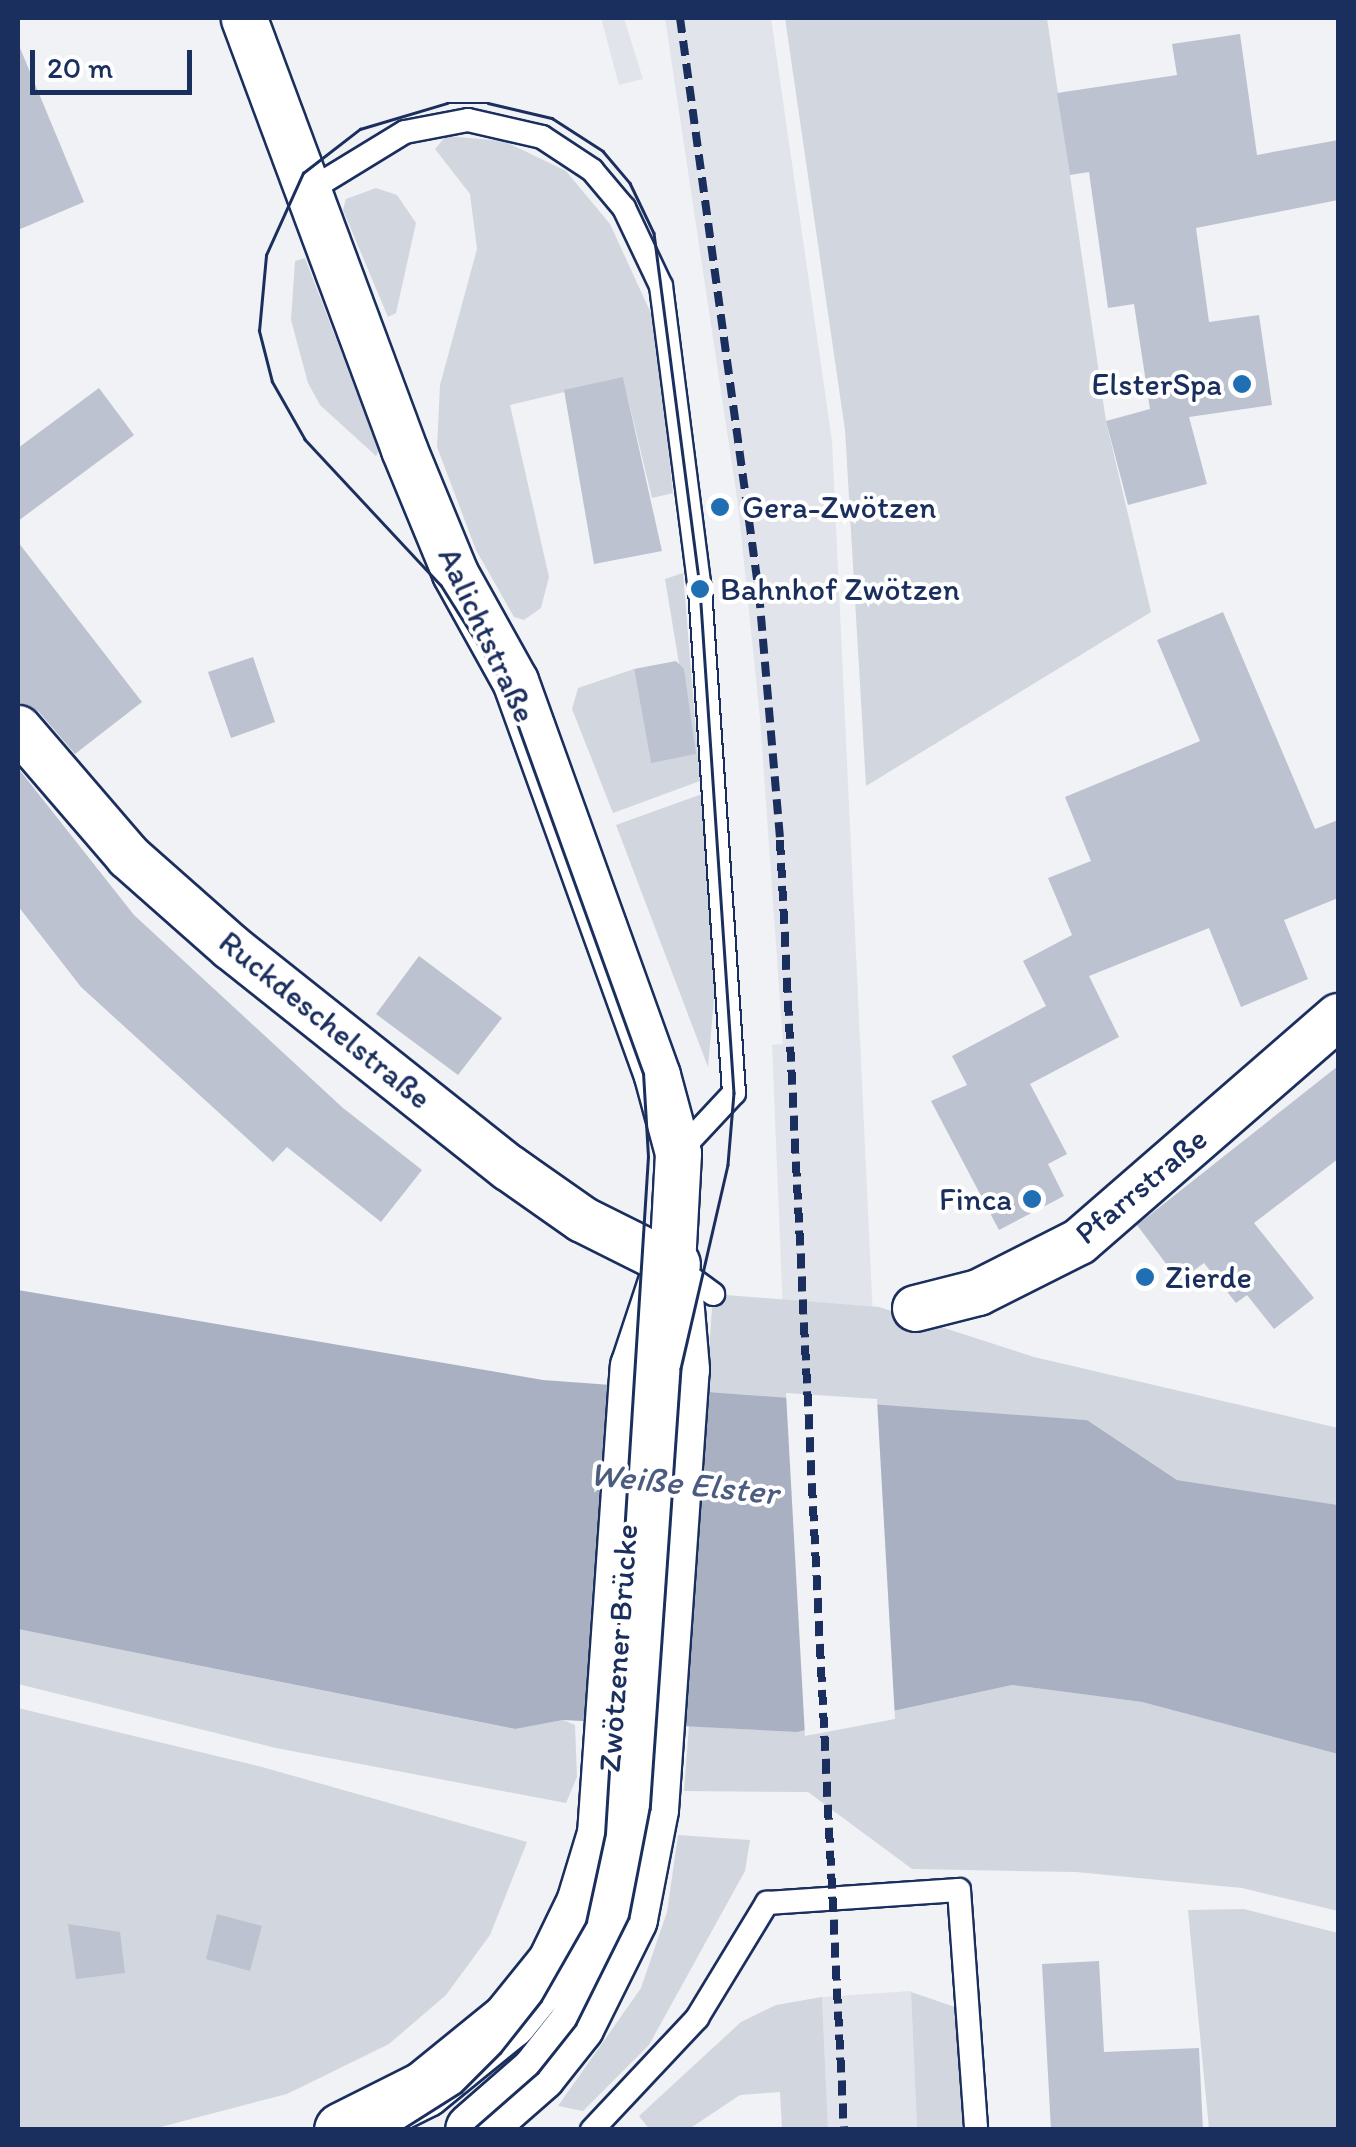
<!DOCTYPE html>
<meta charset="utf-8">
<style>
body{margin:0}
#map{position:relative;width:1356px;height:2147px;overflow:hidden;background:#f1f2f5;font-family:Itim,sans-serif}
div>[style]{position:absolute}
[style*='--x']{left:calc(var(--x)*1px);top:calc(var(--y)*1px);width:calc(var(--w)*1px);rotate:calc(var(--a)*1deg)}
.built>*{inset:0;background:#e1e4ea}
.green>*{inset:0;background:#d2d6df}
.water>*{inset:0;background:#a8b0c2}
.pier>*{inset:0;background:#f1f2f5}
.building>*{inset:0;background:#bcc2d0}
.roads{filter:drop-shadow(2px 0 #1b2f5e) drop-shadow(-2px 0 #1b2f5e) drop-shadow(0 2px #1b2f5e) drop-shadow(0 -2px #1b2f5e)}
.lane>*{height:22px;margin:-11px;padding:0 11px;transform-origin:11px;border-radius:11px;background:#fff}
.street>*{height:45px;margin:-22.5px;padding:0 22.5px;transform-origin:22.5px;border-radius:22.5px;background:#fff}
.secondary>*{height:55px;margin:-27.5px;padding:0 27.5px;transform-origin:27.5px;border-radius:27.5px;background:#fff}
.tram>*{height:2.5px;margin:-1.25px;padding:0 1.25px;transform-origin:1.25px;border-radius:1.25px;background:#1b2f5e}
.rail>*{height:8px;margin-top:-4px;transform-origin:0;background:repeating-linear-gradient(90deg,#1b2f5e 0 15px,transparent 0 23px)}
.dots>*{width:28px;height:28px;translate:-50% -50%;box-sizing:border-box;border:5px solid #fff;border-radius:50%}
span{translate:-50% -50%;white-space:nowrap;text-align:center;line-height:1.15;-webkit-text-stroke:8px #fff;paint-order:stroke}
.poi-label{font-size:32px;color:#1b2f5e}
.right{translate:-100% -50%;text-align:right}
.left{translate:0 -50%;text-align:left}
.street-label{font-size:32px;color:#1b2f5e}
.water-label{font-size:35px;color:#4c5c81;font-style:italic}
.frame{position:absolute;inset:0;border:20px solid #1b2f5e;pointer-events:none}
.scale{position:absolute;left:30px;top:50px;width:162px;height:45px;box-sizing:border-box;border:5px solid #1b2f5e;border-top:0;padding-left:12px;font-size:30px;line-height:35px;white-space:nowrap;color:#1b2f5e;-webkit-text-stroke:8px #fff;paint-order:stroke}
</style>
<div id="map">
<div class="built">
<div style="clip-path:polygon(601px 18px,624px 18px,643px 79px,619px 85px)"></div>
<div style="clip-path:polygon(665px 18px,771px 18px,832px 441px,876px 1382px,786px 1386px,772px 1045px,783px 1044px,760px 718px,738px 505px)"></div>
<div style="clip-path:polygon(911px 1991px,917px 2129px,828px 2129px,822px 1997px)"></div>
</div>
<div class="green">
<div style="clip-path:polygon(785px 18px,1047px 18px,1106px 421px,1151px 612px,866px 786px,845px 430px)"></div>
<div style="clip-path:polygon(446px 136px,504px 141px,566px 171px,610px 224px,655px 322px,673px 493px,652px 498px,623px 378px,510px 405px,549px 577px,541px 608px,524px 620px,514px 617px,476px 550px,437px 447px,440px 385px,477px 249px,470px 194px,435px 149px)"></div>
<div style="clip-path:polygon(376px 188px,397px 195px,416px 223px,396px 313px,388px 317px,343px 210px,346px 199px)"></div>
<div style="clip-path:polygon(305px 258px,379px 451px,376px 456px,320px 405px,308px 383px,291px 320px,295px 261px)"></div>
<div style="clip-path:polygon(683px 573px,700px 781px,613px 813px,572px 709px,578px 688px,634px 669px,651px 762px,694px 754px,665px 579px)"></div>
<div style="clip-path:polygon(702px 794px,716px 976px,708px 1067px,616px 825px)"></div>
<div style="clip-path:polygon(713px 1294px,879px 1307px,1034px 1357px,1338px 1428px,1338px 1505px,1177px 1480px,1087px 1420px,706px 1395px)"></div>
<div style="clip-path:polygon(18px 1629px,514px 1729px,563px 1720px,575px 1725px,577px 1777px,566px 1803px,276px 1748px,18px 1684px)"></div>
<div style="clip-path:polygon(1012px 1685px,1142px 1702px,1338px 1754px,1338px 1911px,1242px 1888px,1076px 1872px,912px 1869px,808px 1792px,684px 1791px,689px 1726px,797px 1732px)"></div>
<div style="clip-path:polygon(18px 1708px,262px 1767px,527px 1842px,490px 1935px,446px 1995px,389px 2044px,287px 2094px,153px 2129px,18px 2130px)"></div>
<div style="clip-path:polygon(678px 1835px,750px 1840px,745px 1871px,649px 2045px,583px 2111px,558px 2106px,641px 1988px,667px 1912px)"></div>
<div style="clip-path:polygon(1244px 1909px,1338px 1933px,1338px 2129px,1209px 2129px,1188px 1910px)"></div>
<div style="clip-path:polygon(911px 1992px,955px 2007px,963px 2129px,917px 2129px)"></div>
<div style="clip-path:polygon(822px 1997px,828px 2129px,782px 2129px,780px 2092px,740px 2095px,689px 2129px,649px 2129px,639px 2116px,741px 2022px,776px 2005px)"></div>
</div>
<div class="water">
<div style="clip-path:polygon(18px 1290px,543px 1380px,1087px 1420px,1177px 1480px,1338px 1505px,1338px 1754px,1142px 1702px,1012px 1685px,797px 1732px,563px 1720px,515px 1729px,18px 1629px)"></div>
</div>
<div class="pier">
<div style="clip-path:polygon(786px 1393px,877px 1399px,895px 1719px,805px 1736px)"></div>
</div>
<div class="building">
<div style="clip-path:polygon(1240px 34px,1257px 155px,1338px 140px,1338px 200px,1196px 228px,1209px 322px,1259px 315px,1272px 405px,1189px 417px,1207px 484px,1128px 505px,1106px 421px,1150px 409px,1134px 304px,1108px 308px,1089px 172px,1070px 175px,1057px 93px,1177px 75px,1172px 44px)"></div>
<div style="clip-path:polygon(18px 43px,84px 202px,18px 230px)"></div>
<div style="clip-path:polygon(623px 377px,662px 551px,594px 564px,564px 390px)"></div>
<div style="clip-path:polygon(99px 388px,134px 435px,18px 521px,18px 448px)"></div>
<div style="clip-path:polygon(18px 542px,142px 702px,75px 754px,38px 711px,18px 702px)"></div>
<div style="clip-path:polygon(1223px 612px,1315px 829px,1338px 820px,1338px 898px,1284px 920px,1308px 979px,1241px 1007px,1209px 928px,1089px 976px,1119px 1037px,1030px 1084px,1067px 1154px,1048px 1164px,1064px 1196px,999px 1230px,931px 1101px,967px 1085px,952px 1056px,1046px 1006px,1023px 961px,1072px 935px,1048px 878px,1091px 861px,1065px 797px,1200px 741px,1157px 640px)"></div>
<div style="clip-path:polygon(253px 657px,275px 722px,231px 738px,208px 672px)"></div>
<div style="clip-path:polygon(676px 661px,684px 669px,696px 754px,651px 763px,634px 669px)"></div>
<div style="clip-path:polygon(18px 768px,134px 915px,343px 1108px,422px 1170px,381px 1222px,287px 1147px,273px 1162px,81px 987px,18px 906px)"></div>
<div style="clip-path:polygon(419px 956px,502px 1018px,458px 1075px,376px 1014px)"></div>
<div style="clip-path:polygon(1338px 1066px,1338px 1159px,1254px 1223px,1314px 1298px,1274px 1329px,1247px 1295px,1236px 1303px,1204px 1263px,1179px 1281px,1137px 1225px)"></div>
<div style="clip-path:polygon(217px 1914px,262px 1926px,250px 1971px,206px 1959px)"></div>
<div style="clip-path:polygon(68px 1924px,120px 1932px,125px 1973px,76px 1979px)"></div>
<div style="clip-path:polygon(1099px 1961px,1104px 2052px,1199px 2048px,1203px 2130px,1051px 2130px,1042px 1964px)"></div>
</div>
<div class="roads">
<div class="lane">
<div style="--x:323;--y:182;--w:96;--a:-31.4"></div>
<div style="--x:405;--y:132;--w:64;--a:-10.8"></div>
<div style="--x:468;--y:120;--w:76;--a:12.9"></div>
<div style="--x:542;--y:137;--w:60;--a:33.4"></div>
<div style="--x:592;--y:170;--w:50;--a:49.9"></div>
<div style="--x:624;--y:208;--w:86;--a:64.6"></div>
<div style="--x:661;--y:286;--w:305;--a:82.7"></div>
<div style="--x:700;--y:589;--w:505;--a:86.14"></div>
<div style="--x:734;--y:1093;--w:82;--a:133"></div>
<div style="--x:680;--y:1270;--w:41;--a:36"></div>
<div style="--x:592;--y:2130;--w:154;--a:-46.8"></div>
<div style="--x:697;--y:2018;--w:135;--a:-58.7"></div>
<div style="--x:767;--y:1903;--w:192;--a:-3.9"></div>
<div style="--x:959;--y:1890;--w:241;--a:85.9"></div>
</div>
<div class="street">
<div style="--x:18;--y:728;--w:169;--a:49.3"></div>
<div style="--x:128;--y:856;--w:137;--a:41.5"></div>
<div style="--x:231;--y:947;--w:354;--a:38.5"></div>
<div style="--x:508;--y:1167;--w:90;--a:35.1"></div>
<div style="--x:582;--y:1219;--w:101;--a:26.6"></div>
<div style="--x:672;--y:1264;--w:111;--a:-86.9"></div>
<div style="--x:678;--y:1153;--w:81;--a:-105.1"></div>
<div style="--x:657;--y:1075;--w:419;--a:-109.8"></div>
<div style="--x:515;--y:681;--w:124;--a:-119.1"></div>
<div style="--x:455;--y:573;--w:134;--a:-112.4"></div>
<div style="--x:404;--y:449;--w:460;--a:-110.4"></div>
<div style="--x:915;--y:1308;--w:65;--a:-14.3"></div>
<div style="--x:978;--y:1292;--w:113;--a:-26.8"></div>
<div style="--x:1079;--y:1241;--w:343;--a:-41"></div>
</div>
<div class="secondary">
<div style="--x:342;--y:2130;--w:92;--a:-26.6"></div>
<div style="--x:424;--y:2089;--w:109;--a:-39.1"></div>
<div style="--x:509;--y:2020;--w:73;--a:-51.1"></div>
<div style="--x:555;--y:1963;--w:67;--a:-64.2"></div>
<div style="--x:584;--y:1903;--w:72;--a:-73.1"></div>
<div style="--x:605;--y:1834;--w:468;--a:-86"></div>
<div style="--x:638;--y:1367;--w:108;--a:-71.7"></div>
<div style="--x:473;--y:2130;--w:86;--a:-41.2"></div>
<div style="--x:538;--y:2073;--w:61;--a:-51.6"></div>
<div style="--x:576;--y:2025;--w:119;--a:-63.6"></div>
<div style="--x:629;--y:1918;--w:111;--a:-79.1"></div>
<div style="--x:650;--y:1809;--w:441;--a:-86"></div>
<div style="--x:681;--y:1369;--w:83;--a:-94.8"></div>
</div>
</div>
<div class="tram">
<div style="--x:401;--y:2130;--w:71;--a:-32.3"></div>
<div style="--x:461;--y:2092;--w:55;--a:-45"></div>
<div style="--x:500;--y:2053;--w:66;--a:-51.7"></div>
<div style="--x:541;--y:2001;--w:91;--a:-60.3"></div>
<div style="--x:586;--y:1922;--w:90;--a:-77.8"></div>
<div style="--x:605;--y:1834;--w:678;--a:-86.37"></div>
<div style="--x:648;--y:1157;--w:83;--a:-93.4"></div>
<div style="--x:643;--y:1074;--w:416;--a:-109.8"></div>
<div style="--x:502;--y:683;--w:115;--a:-122.2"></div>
<div style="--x:441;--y:586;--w:200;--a:-133"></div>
<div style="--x:305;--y:440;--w:67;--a:-119.6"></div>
<div style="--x:272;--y:382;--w:53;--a:-104.3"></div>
<div style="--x:259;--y:331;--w:76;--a:-84.7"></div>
<div style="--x:266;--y:255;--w:90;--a:-65.7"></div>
<div style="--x:303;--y:173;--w:72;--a:-37.7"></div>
<div style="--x:360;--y:129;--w:91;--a:-16.6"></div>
<div style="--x:447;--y:103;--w:41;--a:0"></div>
<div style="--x:488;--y:103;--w:66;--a:13.2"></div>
<div style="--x:552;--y:118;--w:61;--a:32.9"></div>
<div style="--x:603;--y:151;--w:42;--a:49.8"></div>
<div style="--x:630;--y:183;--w:55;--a:64.4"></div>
<div style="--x:654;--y:233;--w:359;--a:82.6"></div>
<div style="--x:700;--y:589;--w:505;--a:86.14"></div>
<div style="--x:734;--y:1093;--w:72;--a:94.8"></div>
<div style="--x:728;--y:1165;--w:209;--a:103"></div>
<div style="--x:681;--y:1369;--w:441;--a:94"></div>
<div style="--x:650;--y:1809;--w:111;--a:100.9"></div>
<div style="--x:629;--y:1918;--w:119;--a:116.4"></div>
<div style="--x:576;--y:2025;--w:61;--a:128.4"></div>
<div style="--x:538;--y:2073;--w:86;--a:138.8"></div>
</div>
<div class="rail">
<div style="--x:680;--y:18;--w:580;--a:82.18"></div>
<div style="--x:759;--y:593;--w:248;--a:85.1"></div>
<div style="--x:780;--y:840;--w:1292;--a:87.16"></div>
</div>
<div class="dots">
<div style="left:1242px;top:384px;background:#1f6fb2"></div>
<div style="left:720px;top:507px;background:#1f6fb2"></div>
<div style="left:700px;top:589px;background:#1f6fb2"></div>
<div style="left:1032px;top:1199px;background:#1f6fb2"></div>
<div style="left:1145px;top:1277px;background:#1f6fb2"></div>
</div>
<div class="poi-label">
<span class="right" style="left:1222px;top:384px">ElsterSpa</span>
<span class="left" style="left:742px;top:507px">Gera-Zwötzen</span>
<span class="left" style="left:720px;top:589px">Bahnhof Zwötzen</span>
<span class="right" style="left:1012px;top:1199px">Finca</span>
<span class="left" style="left:1165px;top:1277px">Zierde</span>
</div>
<div class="street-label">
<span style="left:487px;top:635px;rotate:65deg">Aalichtstraße</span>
<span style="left:325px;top:1020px;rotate:39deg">Ruckdeschelstraße</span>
<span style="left:1141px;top:1186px;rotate:-40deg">Pfarrstraße</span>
<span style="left:618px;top:1648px;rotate:-86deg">Zwötzener Brücke</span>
</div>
<div class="water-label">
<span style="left:684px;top:1483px;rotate:6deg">Weiße Elster</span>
</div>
<div class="frame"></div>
<div class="scale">20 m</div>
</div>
